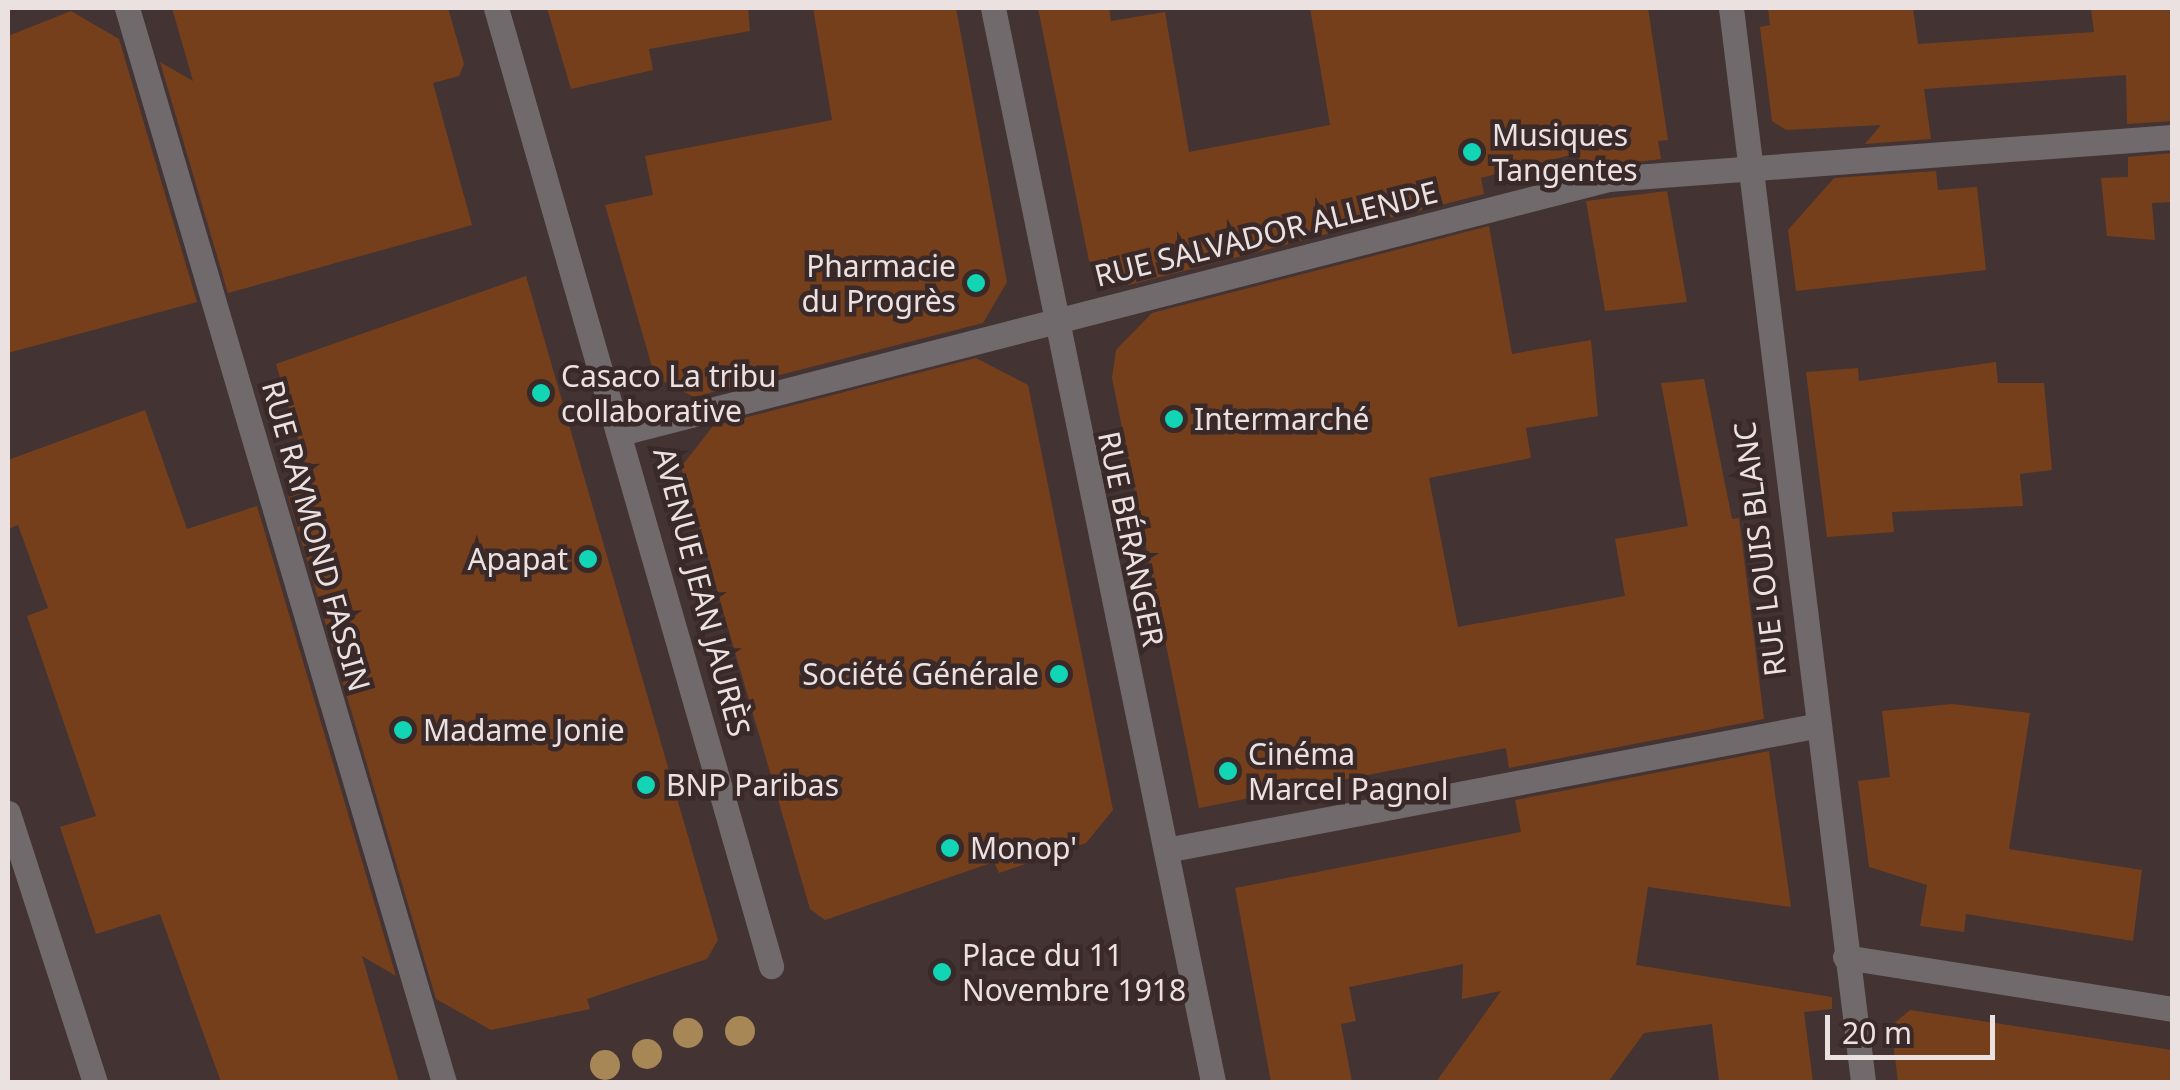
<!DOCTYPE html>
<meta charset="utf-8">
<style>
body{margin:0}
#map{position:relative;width:2180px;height:1090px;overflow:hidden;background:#433333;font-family:"Noto Sans",sans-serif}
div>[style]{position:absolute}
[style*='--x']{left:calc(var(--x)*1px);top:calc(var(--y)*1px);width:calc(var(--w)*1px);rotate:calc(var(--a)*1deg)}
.building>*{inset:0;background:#763f1c}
.minor>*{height:25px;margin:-12.5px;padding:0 12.5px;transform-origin:12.5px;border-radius:12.5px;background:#716a6d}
.trees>*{width:30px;height:30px;margin:-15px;border-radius:50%;background:#a88757}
.dots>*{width:28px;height:28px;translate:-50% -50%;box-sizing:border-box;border:5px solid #392929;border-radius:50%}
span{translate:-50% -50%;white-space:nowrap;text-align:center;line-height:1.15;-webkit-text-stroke:9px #392929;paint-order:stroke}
.poi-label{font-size:30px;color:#ece1e1}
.left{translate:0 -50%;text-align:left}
.right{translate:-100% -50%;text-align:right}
.street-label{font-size:30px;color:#ece1e1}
.frame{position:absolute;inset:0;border:10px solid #ece1e1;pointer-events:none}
.scale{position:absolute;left:1825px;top:1015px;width:170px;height:45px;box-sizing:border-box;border:5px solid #ece1e1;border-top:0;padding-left:12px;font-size:30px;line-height:35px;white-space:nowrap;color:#ece1e1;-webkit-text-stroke:8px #392929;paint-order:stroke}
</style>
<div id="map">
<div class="building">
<div style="clip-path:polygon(172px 8px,448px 8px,464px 64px,459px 76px,433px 83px,472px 225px,228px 293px,160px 62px,193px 81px)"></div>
<div style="clip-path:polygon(547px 8px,748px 8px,750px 31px,649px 49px,653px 70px,571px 89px)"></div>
<div style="clip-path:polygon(813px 8px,956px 8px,1007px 282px,983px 323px,694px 397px,655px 377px,605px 205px,653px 195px,645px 156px,832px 120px)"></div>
<div style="clip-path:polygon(1038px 8px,1109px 8px,1111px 21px,1165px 12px,1189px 152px,1330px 125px,1310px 8px,1648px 8px,1668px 140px,1658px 141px,1661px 159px,1581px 169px,1578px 153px,1481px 178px,1484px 194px,1129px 285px,1089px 261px)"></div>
<div style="clip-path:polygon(1768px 8px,1913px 8px,1918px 44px,2094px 32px,2091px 8px,2172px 8px,2172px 121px,2127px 124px,2126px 75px,1924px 89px,1931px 139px,1865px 144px,1881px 125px,1786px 130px,1772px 121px,1760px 27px,1770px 25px)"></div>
<div style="clip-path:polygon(71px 11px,119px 39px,197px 302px,8px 353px,8px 36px)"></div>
<div style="clip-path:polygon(2172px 153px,2172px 202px,2152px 203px,2155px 240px,2107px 236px,2101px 178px,2128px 177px,2128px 157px)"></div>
<div style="clip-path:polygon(1936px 171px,1938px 190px,1977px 187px,1986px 270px,1796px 291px,1788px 230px,1834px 178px)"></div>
<div style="clip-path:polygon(1667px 191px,1687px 302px,1605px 311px,1586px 201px)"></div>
<div style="clip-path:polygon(1489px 226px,1512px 354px,1591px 340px,1598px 416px,1526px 428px,1531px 458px,1429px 478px,1458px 627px,1625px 596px,1615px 539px,1688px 526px,1661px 383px,1704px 379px,1732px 519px,1739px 518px,1764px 719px,1509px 768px,1506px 748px,1199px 808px,1112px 378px,1116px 350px,1152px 313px)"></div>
<div style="clip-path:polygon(526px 276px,718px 940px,707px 959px,587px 999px,590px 1009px,491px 1030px,436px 999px,288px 496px,312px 487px,276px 364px)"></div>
<div style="clip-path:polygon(976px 358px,1028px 385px,1113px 810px,1086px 843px,999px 873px,994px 862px,825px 920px,810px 909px,681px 467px,713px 426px)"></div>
<div style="clip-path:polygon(1996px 362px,1998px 383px,2044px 383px,2052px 470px,2020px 474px,2023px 506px,1892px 512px,1894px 532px,1827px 537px,1806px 372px,1858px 368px,1859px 381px)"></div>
<div style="clip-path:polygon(145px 410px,187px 529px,257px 506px,396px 976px,362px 956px,399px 1082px,221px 1082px,160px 914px,96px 934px,60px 827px,96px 816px,27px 616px,48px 608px,18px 525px,8px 529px,8px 460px)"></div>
<div style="clip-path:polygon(1952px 704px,2030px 713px,2009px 849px,2142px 870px,2133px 941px,1966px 914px,1964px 932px,1920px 926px,1927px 885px,1869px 867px,1858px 781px,1890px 777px,1882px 711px)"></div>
<div style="clip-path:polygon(1769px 751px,1791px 907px,1648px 887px,1636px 965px,1832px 997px,1832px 1009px,1804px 1012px,1813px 1082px,1719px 1082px,1712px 1024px,1644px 1033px,1608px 1082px,1436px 1082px,1501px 991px,1462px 999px,1463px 964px,1349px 987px,1356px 1021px,1341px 1024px,1352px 1082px,1271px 1082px,1235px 888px,1521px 832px,1515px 800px)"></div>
<div style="clip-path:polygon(1910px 1010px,2172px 1050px,2172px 1082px,1898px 1082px,1891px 1026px)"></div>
</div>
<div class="minor">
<div style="--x:127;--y:8;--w:1120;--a:73.56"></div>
<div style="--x:496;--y:8;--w:997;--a:73.98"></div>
<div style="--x:993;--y:8;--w:1096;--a:78.42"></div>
<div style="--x:1731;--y:8;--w:1082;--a:82.99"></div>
<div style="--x:625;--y:432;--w:1015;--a:-14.43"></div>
<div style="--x:1608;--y:179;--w:566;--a:-4.26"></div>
<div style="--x:8;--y:813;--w:283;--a:72.1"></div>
<div style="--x:1166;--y:850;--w:660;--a:-10.83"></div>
<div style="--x:1845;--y:957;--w:331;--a:9"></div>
</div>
<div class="trees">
<div style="left:740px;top:1031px"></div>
<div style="left:688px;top:1033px"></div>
<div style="left:647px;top:1054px"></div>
<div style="left:605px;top:1065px"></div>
</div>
<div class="dots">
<div style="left:1472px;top:152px;background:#11d5b4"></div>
<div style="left:976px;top:283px;background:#11d5b4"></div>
<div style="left:541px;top:393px;background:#11d5b4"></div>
<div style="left:1174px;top:419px;background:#11d5b4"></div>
<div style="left:588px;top:559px;background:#11d5b4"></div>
<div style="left:1059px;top:674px;background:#11d5b4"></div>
<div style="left:403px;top:730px;background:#11d5b4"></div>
<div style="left:1228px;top:771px;background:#11d5b4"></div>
<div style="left:646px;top:785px;background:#11d5b4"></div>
<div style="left:950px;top:848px;background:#11d5b4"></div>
<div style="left:942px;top:972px;background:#11d5b4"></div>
</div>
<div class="poi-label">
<span class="left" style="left:1492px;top:152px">Musiques<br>Tangentes</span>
<span class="right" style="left:956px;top:283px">Pharmacie<br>du Progrès</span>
<span class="left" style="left:561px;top:393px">Casaco La tribu<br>collaborative</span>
<span class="left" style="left:1194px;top:419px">Intermarché</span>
<span class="right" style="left:568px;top:559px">Apapat</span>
<span class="right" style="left:1039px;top:674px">Société Générale</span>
<span class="left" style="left:423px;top:730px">Madame Jonie</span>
<span class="left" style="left:1248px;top:771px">Cinéma<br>Marcel Pagnol</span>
<span class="left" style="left:666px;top:785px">BNP Paribas</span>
<span class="left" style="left:970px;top:848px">Monop'</span>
<span class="left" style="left:962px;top:972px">Place du 11<br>Novembre 1918</span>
</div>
<div class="street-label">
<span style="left:1266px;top:234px;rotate:-14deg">RUE SALVADOR ALLENDE</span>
<span style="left:316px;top:536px;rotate:74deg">RUE RAYMOND FASSIN</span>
<span style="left:1131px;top:539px;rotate:78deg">RUE BÉRANGER</span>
<span style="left:1760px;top:549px;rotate:-97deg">RUE LOUIS BLANC</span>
<span style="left:702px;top:592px;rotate:75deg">AVENUE JEAN JAURÈS</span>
</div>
<div class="frame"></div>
<div class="scale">20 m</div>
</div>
